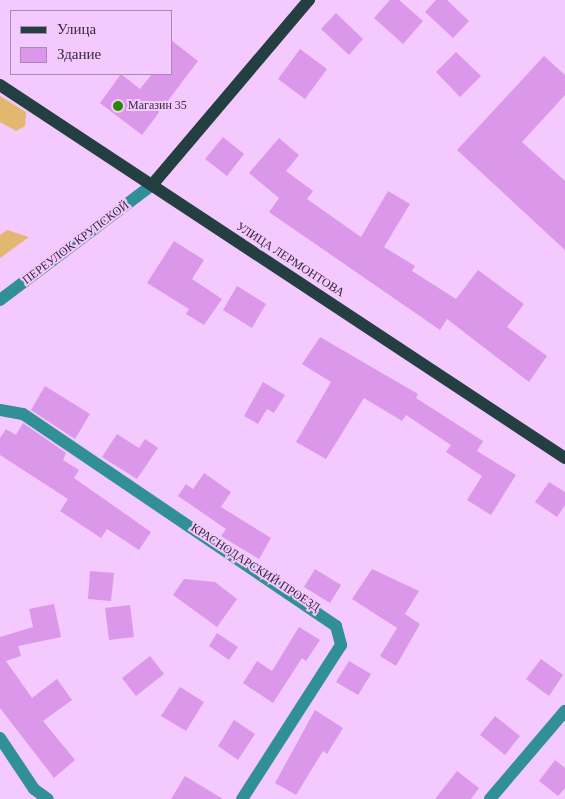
<!DOCTYPE html>
<meta charset="utf-8">
<style>
body{margin:0}
#map{position:relative;width:565px;height:799px;overflow:hidden;background:#f4c9fd;font-family:"Times New Roman",serif}
div>[style]{position:absolute}
[style*='--x']{left:calc(var(--x)*1px);top:calc(var(--y)*1px);width:calc(var(--w)*1px);rotate:calc(var(--a)*1deg)}
.green>*{inset:0;background:#e2b870}
.building>*{inset:0;background:#db98ea}
.minor>*{height:12px;margin:-6px;padding:0 6px;transform-origin:6px;border-radius:6px;background:#319096}
.major>*{height:12px;margin:-6px;padding:0 6px;transform-origin:6px;border-radius:6px;background:#243f41}
.dots>*{width:14px;height:14px;translate:-50% -50%;box-sizing:border-box;border:2px solid #f4c9fd;border-radius:50%}
span{translate:-50% -50%;white-space:nowrap;text-align:center;line-height:1.15;-webkit-text-stroke:4px #f4c9fd;paint-order:stroke}
.poi-label{font-size:12px;color:#3b2a3f}
.left{translate:0 -50%;text-align:left}
.street-label{font-size:12px;color:#3b2a3f}
.legend{position:absolute;left:10px;top:10px;width:162px;height:65px;box-sizing:border-box;background:#f4c9fd;border:1px solid #aa89b1;margin:0;padding:6px 9px;list-style:none;font-size:15px;color:#3b2a3f}
.legend li{display:flex;align-items:center;gap:10px;height:25px}
.legend b{width:25px;border:1px solid #aa89b1}
</style>
<div id="map">
<div class="green">
<div style="clip-path:polygon(0 96px,26px 112px,25px 126px,16px 131px,0 122px)"></div>
<div style="clip-path:polygon(7px 230px,29px 237px,0 258px,0 235px)"></div>
</div>
<div class="building">
<div style="clip-path:polygon(390px 0,399px 0,423px 21px,403px 44px,374px 18px)"></div>
<div style="clip-path:polygon(436px 0,447px 0,469px 21px,453px 38px,425px 12px)"></div>
<div style="clip-path:polygon(336px 13px,363px 39px,349px 55px,321px 29px)"></div>
<div style="clip-path:polygon(171px 40px,198px 61px,142px 135px,100px 103px,121px 74px,140px 89px,152px 74px,171px 74px)"></div>
<div style="clip-path:polygon(300px 49px,327px 69px,305px 99px,278px 79px)"></div>
<div style="clip-path:polygon(456px 52px,481px 76px,460px 97px,436px 72px)"></div>
<div style="clip-path:polygon(544px 56px,565px 75px,565px 95px,522px 142px,565px 181px,565px 250px,457px 150px)"></div>
<div style="clip-path:polygon(223px 137px,244px 154px,227px 176px,205px 159px)"></div>
<div style="clip-path:polygon(279px 138px,299px 155px,286px 171px,313px 191px,307px 199px,361px 237px,388px 191px,410px 204px,384px 247px,415px 266px,412px 271px,456px 299px,478px 270px,524px 304px,507px 327px,547px 356px,529px 382px,447px 319px,440px 330px,269px 212px,279px 198px,249px 173px)"></div>
<div style="clip-path:polygon(174px 241px,204px 260px,192px 279px,222px 299px,204px 325px,186px 314px,189px 309px,147px 283px)"></div>
<div style="clip-path:polygon(237px 286px,266px 304px,252px 328px,223px 310px)"></div>
<div style="clip-path:polygon(320px 337px,418px 394px,416px 398px,483px 441px,477px 451px,516px 475px,491px 515px,467px 500px,482px 476px,446px 452px,451px 445px,406px 415px,402px 421px,364px 398px,326px 459px,296px 442px,331px 382px,302px 364px)"></div>
<div style="clip-path:polygon(263px 382px,285px 395px,274px 413px,267px 409px,258px 424px,244px 416px)"></div>
<div style="clip-path:polygon(45px 386px,90px 414px,75px 439px,31px 410px)"></div>
<div style="clip-path:polygon(23px 423px,66px 453px,63px 460px,79px 470px,74px 478px,151px 532px,139px 550px,107px 529px,101px 538px,60px 511px,68px 499px,0 455px,0 438px,6px 429px,16px 435px)"></div>
<div style="clip-path:polygon(117px 434px,139px 448px,145px 439px,158px 448px,137px 479px,102px 457px)"></div>
<div style="clip-path:polygon(204px 473px,231px 492px,221px 507px,271px 538px,259px 559px,221px 536px,226px 529px,178px 496px,186px 484px,193px 489px)"></div>
<div style="clip-path:polygon(549px 482px,565px 492px,565px 505px,557px 517px,535px 502px)"></div>
<div style="clip-path:polygon(315px 569px,341px 585px,330px 603px,304px 587px)"></div>
<div style="clip-path:polygon(372px 569px,419px 591px,405px 614px,420px 624px,396px 666px,380px 656px,397px 628px,352px 599px)"></div>
<div style="clip-path:polygon(90px 571px,114px 573px,111px 601px,88px 599px)"></div>
<div style="clip-path:polygon(184px 579px,215px 582px,237px 599px,217px 627px,173px 595px)"></div>
<div style="clip-path:polygon(54px 604px,61px 637px,18px 646px,21px 656px,6px 661px,32px 698px,57px 679px,72px 700px,43px 721px,75px 760px,54px 778px,0 708px,0 637px,33px 627px,29px 609px)"></div>
<div style="clip-path:polygon(130px 605px,134px 637px,109px 640px,105px 608px)"></div>
<div style="clip-path:polygon(299px 627px,320px 640px,306px 661px,302px 658px,273px 703px,243px 683px,257px 661px,272px 671px)"></div>
<div style="clip-path:polygon(217px 633px,238px 647px,229px 660px,209px 646px)"></div>
<div style="clip-path:polygon(150px 656px,164px 674px,136px 696px,122px 678px)"></div>
<div style="clip-path:polygon(541px 659px,563px 675px,549px 696px,526px 679px)"></div>
<div style="clip-path:polygon(349px 661px,371px 674px,358px 695px,336px 682px)"></div>
<div style="clip-path:polygon(180px 687px,204px 702px,186px 731px,161px 716px)"></div>
<div style="clip-path:polygon(315px 710px,343px 728px,327px 754px,323px 751px,296px 795px,275px 783px)"></div>
<div style="clip-path:polygon(495px 716px,520px 736px,505px 755px,480px 735px)"></div>
<div style="clip-path:polygon(234px 720px,255px 734px,238px 760px,218px 746px)"></div>
<div style="clip-path:polygon(555px 760px,565px 768px,565px 788px,558px 796px,539px 781px)"></div>
<div style="clip-path:polygon(457px 771px,479px 788px,471px 799px,435px 799px)"></div>
<div style="clip-path:polygon(185px 776px,223px 799px,171px 799px)"></div>
</div>
<div class="minor">
<div style="--x:0;--y:300;--w:191;--a:-37.1"></div>
<div style="--x:0;--y:410;--w:23;--a:10"></div>
<div style="--x:23;--y:414;--w:378;--a:34.1"></div>
<div style="--x:336;--y:626;--w:20;--a:75"></div>
<div style="--x:341;--y:645;--w:183;--a:122.7"></div>
<div style="--x:0;--y:738;--w:61;--a:56.3"></div>
<div style="--x:34;--y:789;--w:17;--a:36"></div>
<div style="--x:490;--y:799;--w:116;--a:-49.6"></div>
</div>
<div class="major">
<div style="--x:0;--y:85;--w:677;--a:33.43"></div>
<div style="--x:152;--y:185;--w:243;--a:-49.7"></div>
</div>
<div class="dots">
<div style="left:118px;top:106px;background:#268a00"></div>
</div>
<div class="poi-label">
<span class="left" style="left:128px;top:106px">Магазин 35</span>
</div>
<div class="street-label">
<span style="left:76px;top:243px;rotate:-37deg">ПЕРЕУЛОК КРУПСКОЙ</span>
<span style="left:290px;top:260px;rotate:33deg">УЛИЦА ЛЕРМОНТОВА</span>
<span style="left:255px;top:568px;rotate:33deg">КРАСНОДАРСКИЙ ПРОЕЗД</span>
</div>
<ul class="legend">
<li><b style="height:6px;background:#243f41"></b>Улица</li>
<li><b style="height:14px;background:#db98ea"></b>Здание</li>
</ul>
</div>
